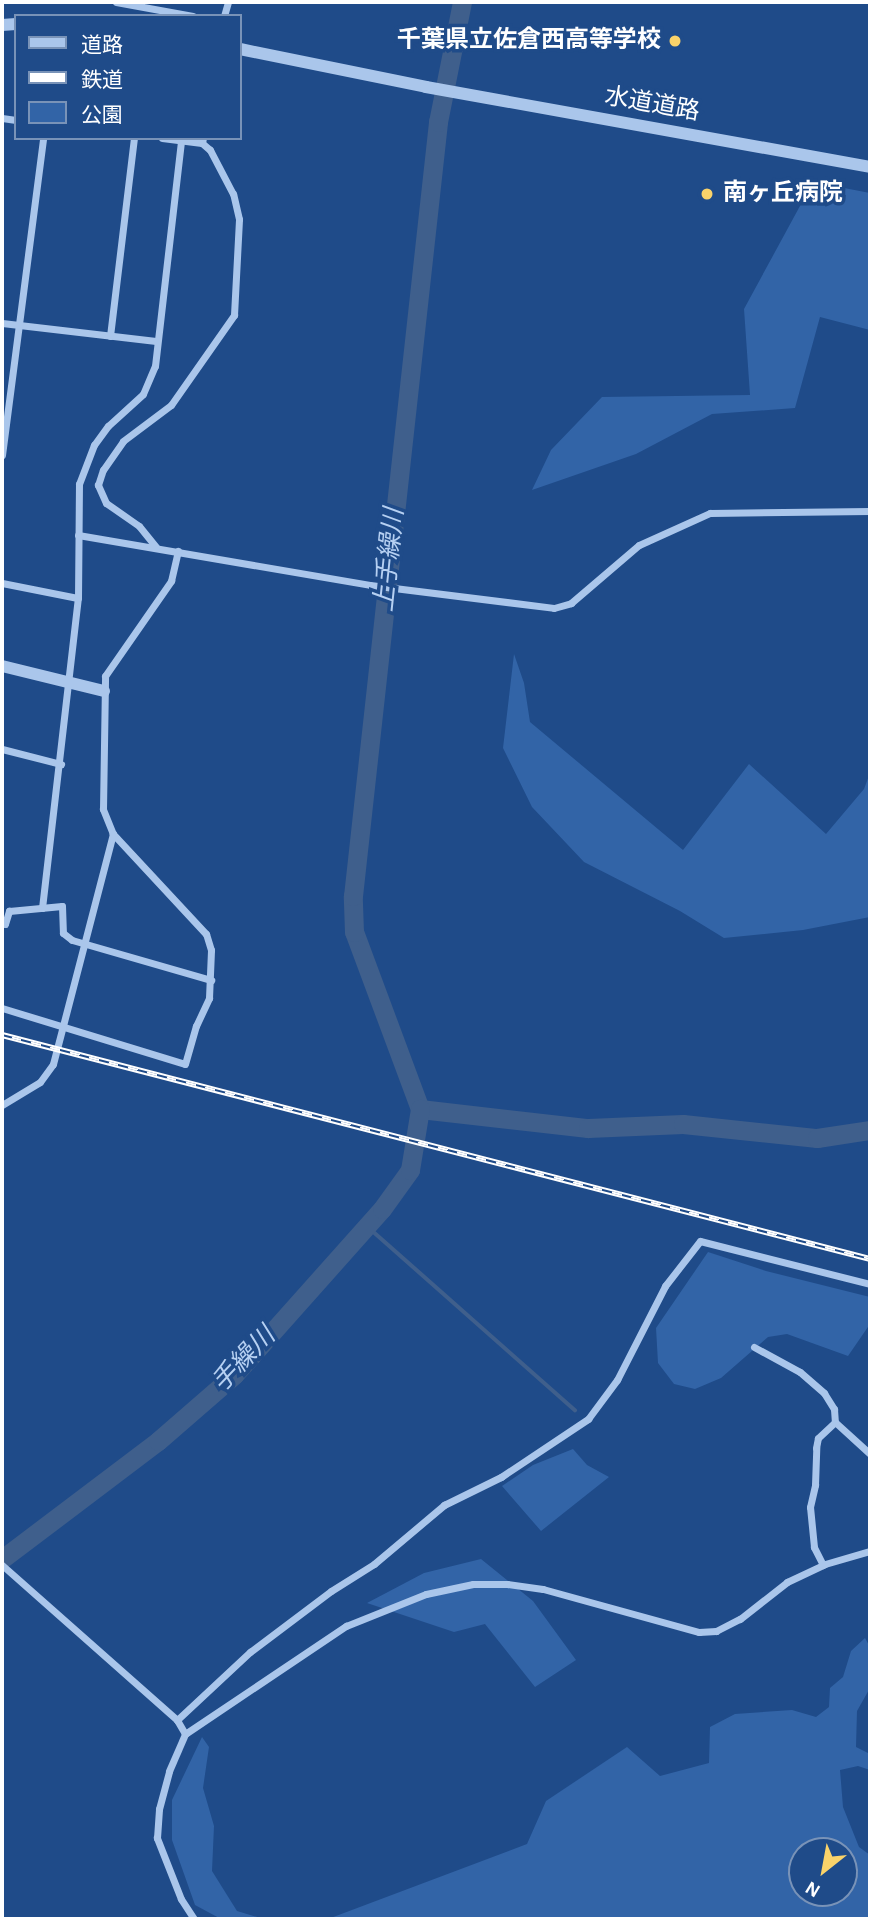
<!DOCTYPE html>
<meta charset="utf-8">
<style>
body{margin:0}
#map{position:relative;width:872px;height:1921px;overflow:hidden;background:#1f4b89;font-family:"Alegreya Sans","Noto Sans JP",sans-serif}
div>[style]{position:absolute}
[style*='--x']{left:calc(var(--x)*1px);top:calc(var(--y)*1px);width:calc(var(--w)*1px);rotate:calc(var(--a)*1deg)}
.green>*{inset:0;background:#3264a7}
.stream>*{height:3.5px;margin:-1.75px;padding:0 1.75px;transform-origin:1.75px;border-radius:1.75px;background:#3f5f8c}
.river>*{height:19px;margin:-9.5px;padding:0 9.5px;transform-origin:9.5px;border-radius:9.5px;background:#3f5f8c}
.minor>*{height:7px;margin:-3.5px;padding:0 3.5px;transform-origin:3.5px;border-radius:3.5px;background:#aac6eb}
.tertiary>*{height:12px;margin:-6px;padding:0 6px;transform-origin:6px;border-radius:6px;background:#aac6eb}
.rail>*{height:6px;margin-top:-3px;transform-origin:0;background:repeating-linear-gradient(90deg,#1f4b89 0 10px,#fff 0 20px);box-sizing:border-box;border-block:2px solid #fff}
.dots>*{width:19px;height:19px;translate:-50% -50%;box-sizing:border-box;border:4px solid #1f4b89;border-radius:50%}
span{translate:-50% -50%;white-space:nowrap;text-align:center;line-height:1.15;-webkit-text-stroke:7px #1f4b89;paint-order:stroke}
.poi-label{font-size:24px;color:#fff;font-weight:700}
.right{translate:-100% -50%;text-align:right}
.left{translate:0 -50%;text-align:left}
.street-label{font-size:24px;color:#fff}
.water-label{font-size:26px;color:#b6d0f2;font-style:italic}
.frame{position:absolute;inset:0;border:4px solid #fff;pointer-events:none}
.legend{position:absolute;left:14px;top:14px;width:228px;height:126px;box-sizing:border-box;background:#1f4b89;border:2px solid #7993b8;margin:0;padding:9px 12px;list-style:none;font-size:21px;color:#fff}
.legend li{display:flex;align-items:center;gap:14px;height:35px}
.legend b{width:35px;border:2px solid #7993b8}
.north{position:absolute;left:788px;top:1837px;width:70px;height:70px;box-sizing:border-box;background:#1f4b89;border:2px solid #7993b8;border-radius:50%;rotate:211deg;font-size:19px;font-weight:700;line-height:28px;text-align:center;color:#fff}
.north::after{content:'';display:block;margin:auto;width:24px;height:32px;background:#fad36a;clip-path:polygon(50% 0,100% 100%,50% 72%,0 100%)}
</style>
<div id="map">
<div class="green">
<div style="clip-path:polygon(813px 182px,870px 193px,870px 330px,820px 317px,795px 408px,712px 414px,636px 454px,532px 490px,551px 450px,602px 397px,750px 395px,744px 309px)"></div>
<div style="clip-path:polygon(514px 654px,524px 683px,530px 722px,683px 850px,749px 764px,826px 834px,864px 789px,870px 773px,870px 917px,803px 930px,724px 938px,680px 911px,584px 862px,532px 807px,503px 748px)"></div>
<div style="clip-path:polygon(708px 1252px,766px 1271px,870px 1297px,870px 1324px,848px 1356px,787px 1334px,768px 1337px,721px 1378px,695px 1389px,674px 1384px,658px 1363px,656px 1328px)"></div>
<div style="clip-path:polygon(573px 1449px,587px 1465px,609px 1477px,541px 1531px,502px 1486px,533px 1465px)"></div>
<div style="clip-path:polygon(481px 1559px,533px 1601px,576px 1660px,535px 1687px,485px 1624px,454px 1632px,367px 1603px,424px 1573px)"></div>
<div style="clip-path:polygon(evenodd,865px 1638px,870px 1647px,870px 1688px,857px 1711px,856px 1747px,870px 1754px,870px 1770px,858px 1766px,840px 1770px,843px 1807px,859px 1847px,870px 1855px,870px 1919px,328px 1919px,527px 1844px,546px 1801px,627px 1747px,660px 1776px,709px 1763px,710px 1727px,735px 1714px,792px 1710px,816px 1717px,829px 1707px,830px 1688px,843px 1677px,851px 1651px,865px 1638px,802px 1851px,844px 1851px,844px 1893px,802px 1893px,802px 1851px)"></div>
<div style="clip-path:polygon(202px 1737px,209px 1747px,203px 1788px,214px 1826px,212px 1871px,237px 1911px,264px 1919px,221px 1919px,195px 1905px,172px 1840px,172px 1800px)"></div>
</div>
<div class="stream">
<div style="--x:367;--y:1226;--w:278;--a:41.5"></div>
</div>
<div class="river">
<div style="--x:420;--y:1109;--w:189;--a:-110.4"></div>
<div style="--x:354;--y:932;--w:36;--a:-92"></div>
<div style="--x:353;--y:896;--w:779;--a:-83.73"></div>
<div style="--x:438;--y:122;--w:122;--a:-78.7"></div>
<div style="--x:420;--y:1109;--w:169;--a:6.5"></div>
<div style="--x:588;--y:1128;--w:95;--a:-2.4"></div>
<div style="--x:683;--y:1124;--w:135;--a:6"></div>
<div style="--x:817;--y:1138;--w:54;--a:-8.6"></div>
<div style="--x:2;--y:1559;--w:196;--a:-37.1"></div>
<div style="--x:158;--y:1441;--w:101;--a:-41"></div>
<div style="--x:234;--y:1375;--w:222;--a:-48.3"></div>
<div style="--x:382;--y:1209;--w:48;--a:-54.3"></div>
<div style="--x:410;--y:1170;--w:62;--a:-80.7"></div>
</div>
<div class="minor">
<div style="--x:116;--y:2;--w:78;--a:10.3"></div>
<div style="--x:224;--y:16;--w:15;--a:-74"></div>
<div style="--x:2;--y:118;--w:14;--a:8"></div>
<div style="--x:162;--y:138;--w:40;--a:7.1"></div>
<div style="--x:2;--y:323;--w:155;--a:6.7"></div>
<div style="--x:110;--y:336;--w:199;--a:-83.1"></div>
<div style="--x:2;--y:455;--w:320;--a:-82.6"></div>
<div style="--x:78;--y:535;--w:296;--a:9.7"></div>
<div style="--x:370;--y:585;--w:185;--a:7.1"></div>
<div style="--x:554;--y:608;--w:18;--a:-16"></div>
<div style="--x:571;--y:603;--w:89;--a:-40.5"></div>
<div style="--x:639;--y:545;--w:78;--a:-24.3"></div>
<div style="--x:710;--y:513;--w:160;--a:-0.7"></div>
<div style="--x:156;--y:547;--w:27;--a:-129"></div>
<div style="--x:139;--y:526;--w:40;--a:-145.1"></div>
<div style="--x:106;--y:503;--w:20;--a:-114"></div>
<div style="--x:98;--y:485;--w:16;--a:-72"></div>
<div style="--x:103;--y:470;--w:35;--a:-55"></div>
<div style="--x:123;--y:441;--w:60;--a:-36.9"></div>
<div style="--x:171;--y:405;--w:110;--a:-55"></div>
<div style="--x:234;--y:315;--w:96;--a:-87"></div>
<div style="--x:239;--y:219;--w:26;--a:-103"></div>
<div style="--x:233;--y:194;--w:50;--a:-117.6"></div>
<div style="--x:210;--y:150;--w:11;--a:-139"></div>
<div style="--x:202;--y:143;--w:5;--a:-79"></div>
<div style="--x:2;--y:583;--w:77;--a:11.2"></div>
<div style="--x:2;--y:749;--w:61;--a:14.3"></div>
<div style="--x:42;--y:908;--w:312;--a:-83.4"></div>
<div style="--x:78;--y:598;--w:114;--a:-89.5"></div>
<div style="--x:79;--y:484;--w:42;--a:-69"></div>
<div style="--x:94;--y:445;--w:24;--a:-54"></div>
<div style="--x:108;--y:426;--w:47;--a:-42.4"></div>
<div style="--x:143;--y:394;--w:30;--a:-67"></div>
<div style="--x:155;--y:366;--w:226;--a:-83.4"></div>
<div style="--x:2;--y:923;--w:3;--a:18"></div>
<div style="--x:5;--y:924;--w:14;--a:-73"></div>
<div style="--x:9;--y:911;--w:53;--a:-5.4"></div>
<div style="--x:62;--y:906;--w:27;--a:88"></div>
<div style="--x:63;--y:933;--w:11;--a:38"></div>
<div style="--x:72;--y:940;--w:145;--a:16.1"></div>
<div style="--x:2;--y:1008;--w:191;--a:17"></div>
<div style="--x:185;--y:1064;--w:40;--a:-74"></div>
<div style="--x:196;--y:1026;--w:31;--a:-65"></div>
<div style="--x:209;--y:998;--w:48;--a:-87.6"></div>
<div style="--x:211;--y:950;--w:17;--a:-107"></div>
<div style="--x:206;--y:934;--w:137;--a:-132.9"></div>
<div style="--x:113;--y:834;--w:27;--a:-112"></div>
<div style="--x:103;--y:809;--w:133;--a:-89.1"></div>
<div style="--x:105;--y:676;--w:116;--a:-55.2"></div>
<div style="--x:171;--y:581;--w:31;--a:-77"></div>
<div style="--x:2;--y:1105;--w:44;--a:-31.2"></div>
<div style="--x:40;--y:1082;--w:22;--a:-54"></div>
<div style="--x:53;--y:1064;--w:238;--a:-75.4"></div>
<div style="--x:754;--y:1347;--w:52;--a:28.5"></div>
<div style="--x:800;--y:1372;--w:32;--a:41"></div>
<div style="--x:824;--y:1393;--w:19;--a:58"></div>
<div style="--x:834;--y:1409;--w:13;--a:86"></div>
<div style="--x:835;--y:1422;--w:47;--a:42.4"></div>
<div style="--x:2;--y:1565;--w:234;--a:41.5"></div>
<div style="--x:177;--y:1720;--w:16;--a:60"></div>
<div style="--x:823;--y:1565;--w:20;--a:-117"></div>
<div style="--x:814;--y:1547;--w:40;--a:-95.7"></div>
<div style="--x:810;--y:1507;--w:23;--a:-77"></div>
<div style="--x:815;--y:1485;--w:37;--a:-88"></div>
<div style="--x:816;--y:1448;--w:10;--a:-79"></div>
<div style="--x:818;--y:1438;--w:23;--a:-43"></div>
<div style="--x:177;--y:1720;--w:100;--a:-43"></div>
<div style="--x:250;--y:1652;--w:101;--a:-37"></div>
<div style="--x:331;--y:1591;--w:51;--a:-32.1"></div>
<div style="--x:374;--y:1564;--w:92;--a:-40.1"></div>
<div style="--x:444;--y:1505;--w:64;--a:-26.2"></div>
<div style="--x:501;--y:1477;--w:105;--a:-33.7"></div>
<div style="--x:588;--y:1419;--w:49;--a:-53.4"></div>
<div style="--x:617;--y:1380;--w:106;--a:-62.9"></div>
<div style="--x:665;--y:1286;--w:57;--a:-52.1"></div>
<div style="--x:700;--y:1241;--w:175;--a:14.2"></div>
<div style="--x:194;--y:1919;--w:24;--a:-123"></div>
<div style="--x:181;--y:1899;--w:66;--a:-111.5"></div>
<div style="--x:157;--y:1838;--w:29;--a:-86"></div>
<div style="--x:159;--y:1809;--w:39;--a:-75"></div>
<div style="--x:169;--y:1771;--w:40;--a:-66.6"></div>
<div style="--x:185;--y:1734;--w:194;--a:-33.9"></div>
<div style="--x:346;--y:1626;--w:86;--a:-21.8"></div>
<div style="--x:426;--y:1594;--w:48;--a:-12"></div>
<div style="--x:473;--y:1584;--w:34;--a:0"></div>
<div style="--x:507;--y:1584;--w:36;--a:8"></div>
<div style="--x:543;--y:1589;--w:162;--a:15.4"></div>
<div style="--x:699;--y:1632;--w:17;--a:-3"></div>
<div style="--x:716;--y:1631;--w:27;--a:-27"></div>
<div style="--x:740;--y:1619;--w:60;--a:-38.2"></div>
<div style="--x:787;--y:1582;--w:42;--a:-25.3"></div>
<div style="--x:825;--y:1564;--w:47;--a:-16.1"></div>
</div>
<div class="tertiary">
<div style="--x:2;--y:25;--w:14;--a:-4"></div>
<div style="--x:240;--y:49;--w:190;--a:11.5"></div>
<div style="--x:426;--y:87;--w:451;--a:10.2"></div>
<div style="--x:2;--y:666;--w:105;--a:13.8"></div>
</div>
<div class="rail">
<div style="--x:2;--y:1035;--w:896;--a:14.47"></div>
</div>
<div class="dots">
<div style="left:675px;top:41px;background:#fad36a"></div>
<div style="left:707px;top:194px;background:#fad36a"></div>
</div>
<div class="poi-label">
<span class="right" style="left:661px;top:41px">千葉県立佐倉西高等学校</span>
<span class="left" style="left:723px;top:194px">南ヶ丘病院</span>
</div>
<div class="street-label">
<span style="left:652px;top:105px;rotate:10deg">水道道路</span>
</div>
<div class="water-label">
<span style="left:390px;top:560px;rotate:-84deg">上手繰川</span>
<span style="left:244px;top:1360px;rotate:-46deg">手繰川</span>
</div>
<div class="frame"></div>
<ul class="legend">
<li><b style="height:9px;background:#aac6eb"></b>道路</li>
<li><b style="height:9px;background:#fff"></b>鉄道</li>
<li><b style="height:19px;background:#3264a7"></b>公園</li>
</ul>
<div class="north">N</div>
</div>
